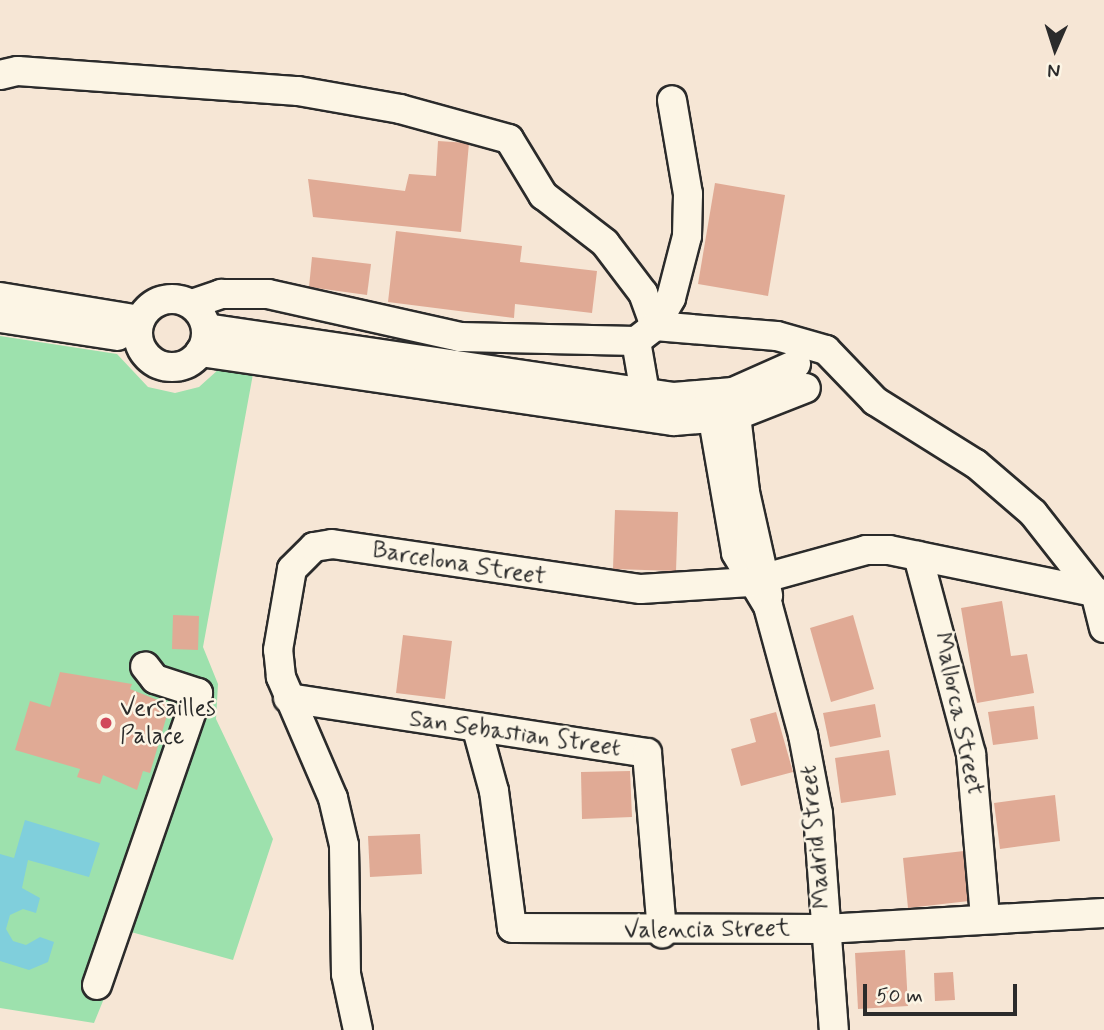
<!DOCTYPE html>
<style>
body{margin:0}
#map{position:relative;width:1104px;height:1030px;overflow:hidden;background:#f6e6d5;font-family:Mynerve,sans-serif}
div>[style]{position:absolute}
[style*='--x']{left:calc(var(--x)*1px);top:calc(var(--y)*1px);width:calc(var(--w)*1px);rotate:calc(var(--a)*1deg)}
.green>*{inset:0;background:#9de1ad}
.water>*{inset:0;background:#80cfdc}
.building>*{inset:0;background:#e0aa95}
.roads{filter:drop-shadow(2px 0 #2b2b2b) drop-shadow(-2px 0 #2b2b2b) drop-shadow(0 2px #2b2b2b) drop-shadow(0 -2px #2b2b2b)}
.minor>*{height:28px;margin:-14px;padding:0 14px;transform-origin:14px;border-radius:14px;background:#fcf5e5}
.minor>.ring{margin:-14px;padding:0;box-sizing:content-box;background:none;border:28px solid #fcf5e5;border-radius:50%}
.dots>*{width:19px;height:19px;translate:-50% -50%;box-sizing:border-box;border:4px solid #fcf5e5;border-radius:50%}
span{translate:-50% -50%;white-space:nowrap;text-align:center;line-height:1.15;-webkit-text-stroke:5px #fcf5e5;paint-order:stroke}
.street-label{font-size:24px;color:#2b2b2b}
.poi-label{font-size:24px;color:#2b2b2b}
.left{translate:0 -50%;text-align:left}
.north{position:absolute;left:1020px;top:14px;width:70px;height:70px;-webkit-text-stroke:5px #fcf5e5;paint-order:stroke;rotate:183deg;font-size:19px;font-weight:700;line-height:28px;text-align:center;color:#2b2b2b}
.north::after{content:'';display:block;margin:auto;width:24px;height:32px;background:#2b2b2b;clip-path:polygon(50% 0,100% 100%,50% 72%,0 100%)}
.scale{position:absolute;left:863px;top:984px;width:154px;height:32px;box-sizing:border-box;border:4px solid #2b2b2b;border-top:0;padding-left:9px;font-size:21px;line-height:24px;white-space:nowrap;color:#2b2b2b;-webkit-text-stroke:5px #fcf5e5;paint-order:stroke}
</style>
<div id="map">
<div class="green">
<div style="clip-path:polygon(0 336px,117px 354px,148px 387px,175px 393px,199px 387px,219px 369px,253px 374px,203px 647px,218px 684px,216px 719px,273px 839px,233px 960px,131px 932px,94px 1023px,0 1008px)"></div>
</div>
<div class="water">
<div style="clip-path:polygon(25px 820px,100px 843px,89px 877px,28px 860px,22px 888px,40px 898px,36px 913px,23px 909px,10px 915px,6px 929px,13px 941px,26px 945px,40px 937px,54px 942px,48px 962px,29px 970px,0 961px,0 854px,14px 858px)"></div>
</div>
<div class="building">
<div style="clip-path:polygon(438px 141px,469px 143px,461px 232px,313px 217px,308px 179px,405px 191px,409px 174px,436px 176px)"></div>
<div style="clip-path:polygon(715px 183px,785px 195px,768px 296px,698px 284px)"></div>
<div style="clip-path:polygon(396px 231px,522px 246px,520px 262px,597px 271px,592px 313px,515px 304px,514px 318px,388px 302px)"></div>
<div style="clip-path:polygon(312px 257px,371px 264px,367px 295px,309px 287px)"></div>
<div style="clip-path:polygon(615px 510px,678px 512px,676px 571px,613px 569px)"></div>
<div style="clip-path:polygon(1002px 601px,1011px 656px,1027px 654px,1034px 693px,977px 703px,961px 608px)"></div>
<div style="clip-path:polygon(173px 615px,199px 616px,198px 650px,172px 649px)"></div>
<div style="clip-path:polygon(853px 615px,874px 689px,831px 702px,810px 628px)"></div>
<div style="clip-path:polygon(403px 635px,452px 641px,445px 699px,396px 693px)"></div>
<div style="clip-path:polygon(60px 672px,132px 684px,130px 689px,170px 705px,150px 773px,143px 771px,137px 790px,103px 775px,100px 784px,77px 777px,80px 769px,15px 750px,30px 701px,50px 707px)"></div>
<div style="clip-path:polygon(875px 704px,881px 737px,830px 747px,823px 713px)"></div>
<div style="clip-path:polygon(1034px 706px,1038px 739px,993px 745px,988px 712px)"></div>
<div style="clip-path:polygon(776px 712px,793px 772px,741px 786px,731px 749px,756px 742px,750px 719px)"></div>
<div style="clip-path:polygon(889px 750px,896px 795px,841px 803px,835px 758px)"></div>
<div style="clip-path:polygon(630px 771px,632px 817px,582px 819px,581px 772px)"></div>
<div style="clip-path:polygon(1055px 795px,1060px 841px,1000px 849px,994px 803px)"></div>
<div style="clip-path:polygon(420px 834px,422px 874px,370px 877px,368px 836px)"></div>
<div style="clip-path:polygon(964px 851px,969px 901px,908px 908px,903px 858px)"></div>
<div style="clip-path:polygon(905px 950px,908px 1006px,858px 1009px,855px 953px)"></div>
<div style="clip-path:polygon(953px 972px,955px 1000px,935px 1001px,934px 973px)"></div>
</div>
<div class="roads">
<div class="minor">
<div style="--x:0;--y:75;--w:18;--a:-13"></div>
<div style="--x:18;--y:71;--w:281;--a:4.1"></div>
<div style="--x:298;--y:91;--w:104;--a:10"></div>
<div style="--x:400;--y:109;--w:113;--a:15.4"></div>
<div style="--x:509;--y:139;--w:66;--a:58.7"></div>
<div style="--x:543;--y:195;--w:78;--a:37.7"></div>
<div style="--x:605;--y:243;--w:63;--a:52.8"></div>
<div style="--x:643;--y:293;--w:35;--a:70"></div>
<div style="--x:0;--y:297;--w:142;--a:9.3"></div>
<div class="ring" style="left:138px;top:299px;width:40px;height:40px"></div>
<div style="--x:192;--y:304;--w:31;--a:-19"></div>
<div style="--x:221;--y:294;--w:47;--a:0"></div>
<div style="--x:268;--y:294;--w:197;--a:12.6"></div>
<div style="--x:460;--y:337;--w:176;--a:1.3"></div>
<div style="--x:636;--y:341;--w:24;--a:-38"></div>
<div style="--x:655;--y:326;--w:32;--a:-60"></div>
<div style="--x:671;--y:298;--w:64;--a:-75.5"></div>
<div style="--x:687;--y:236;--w:42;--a:-88.6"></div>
<div style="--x:688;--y:194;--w:95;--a:-99.7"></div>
<div style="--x:0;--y:318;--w:119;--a:8.7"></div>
<div style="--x:655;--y:326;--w:122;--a:4.7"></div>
<div style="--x:777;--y:336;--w:51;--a:15.9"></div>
<div style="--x:826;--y:350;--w:71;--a:46.1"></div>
<div style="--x:875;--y:401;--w:119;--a:32"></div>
<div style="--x:976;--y:464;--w:75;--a:40.7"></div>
<div style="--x:1033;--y:513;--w:100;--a:51.9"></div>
<div style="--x:1095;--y:592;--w:37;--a:76"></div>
<div style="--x:206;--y:328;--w:473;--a:8.4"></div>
<div style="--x:674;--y:397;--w:59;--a:-4.8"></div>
<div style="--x:733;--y:392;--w:69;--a:-24"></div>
<div style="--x:636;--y:341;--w:53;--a:80.2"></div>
<div style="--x:200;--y:352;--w:479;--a:8.3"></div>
<div style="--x:674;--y:421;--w:61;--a:-4.7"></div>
<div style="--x:735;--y:416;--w:76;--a:-21.5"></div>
<div style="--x:709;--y:396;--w:159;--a:80.2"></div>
<div style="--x:736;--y:553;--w:62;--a:58.9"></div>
<div style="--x:768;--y:606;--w:134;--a:74.8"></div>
<div style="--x:803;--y:735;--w:80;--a:79.2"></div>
<div style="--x:818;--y:814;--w:217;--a:85.8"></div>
<div style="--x:734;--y:398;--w:95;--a:83.3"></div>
<div style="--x:745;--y:492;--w:106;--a:77.4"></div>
<div style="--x:918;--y:556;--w:205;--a:75"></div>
<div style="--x:971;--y:754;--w:165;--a:85.1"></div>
<div style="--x:288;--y:698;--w:363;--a:8.7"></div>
<div style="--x:647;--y:753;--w:181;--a:85.2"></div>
<div style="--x:477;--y:729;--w:64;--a:74.7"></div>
<div style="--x:494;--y:791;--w:138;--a:82.5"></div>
<div style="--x:512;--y:928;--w:313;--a:0.2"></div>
<div style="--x:825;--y:929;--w:279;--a:-3.3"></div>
<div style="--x:97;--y:985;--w:309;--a:-70.9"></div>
<div style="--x:198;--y:693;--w:45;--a:-162"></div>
<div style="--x:155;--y:679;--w:16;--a:-128"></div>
<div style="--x:358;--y:1030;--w:57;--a:-102.1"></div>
<div style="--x:346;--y:974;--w:129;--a:-90.9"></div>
<div style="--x:344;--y:845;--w:48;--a:-103.2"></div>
<div style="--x:333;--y:798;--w:132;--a:-113.3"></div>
<div style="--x:281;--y:677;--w:27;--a:-96"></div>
<div style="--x:278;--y:650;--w:82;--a:-80.2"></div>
<div style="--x:292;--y:569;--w:31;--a:-45"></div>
<div style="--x:314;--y:547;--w:18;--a:-9"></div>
<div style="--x:332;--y:544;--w:312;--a:8.3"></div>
<div style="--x:641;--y:589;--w:109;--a:-3.7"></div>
<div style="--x:750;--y:582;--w:120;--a:-15.4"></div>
<div style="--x:866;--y:550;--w:23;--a:0"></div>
<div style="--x:889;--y:550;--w:219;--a:11.6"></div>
</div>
</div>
<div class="dots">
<div style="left:106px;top:723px;background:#d1495b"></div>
</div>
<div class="street-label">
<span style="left:459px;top:564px;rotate:9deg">Barcelona Street</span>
<span style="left:958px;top:714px;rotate:78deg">Mallorca Street</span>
<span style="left:515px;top:734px;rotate:8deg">San Sebastian Street</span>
<span style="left:816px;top:837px;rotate:-96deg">Madrid Street</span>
<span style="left:707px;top:930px;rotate:-1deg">Valencia Street</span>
</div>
<div class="poi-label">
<span class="left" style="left:120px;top:723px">Versailles<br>Palace</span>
</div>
<div class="north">N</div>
<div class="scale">50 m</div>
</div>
